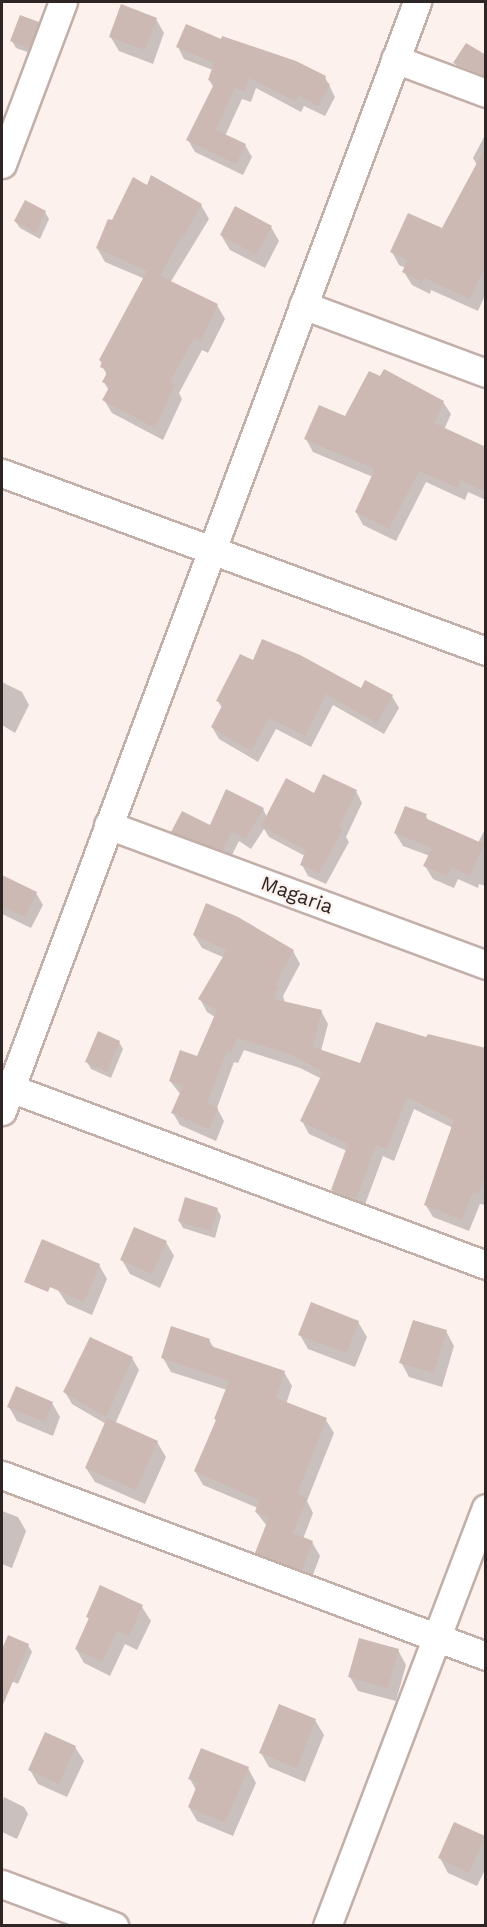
<!DOCTYPE html>
<style>
body{margin:0}
#map{position:relative;width:487px;height:1927px;overflow:hidden;background:#fdf1ed;font-family:"Work Sans",sans-serif}
div>[style]{position:absolute}
[style*='--x']{left:calc(var(--x)*1px);top:calc(var(--y)*1px);width:calc(var(--w)*1px);rotate:calc(var(--a)*1deg)}
.shadow>*{inset:0;background:#0003}
.building>*{inset:0;background:#cdb9b3}
.roads{filter:drop-shadow(2px 0 #c2afa8) drop-shadow(-2px 0 #c2afa8) drop-shadow(0 2px #c2afa8) drop-shadow(0 -2px #c2afa8)}
.street>*{height:27px;margin:-13.5px;padding:0 13.5px;transform-origin:13.5px;border-radius:13.5px;background:#fff}
span{translate:-50% -50%;white-space:nowrap;text-align:center;line-height:1.15;-webkit-text-stroke:4.5px #fdf1ed;paint-order:stroke}
.street-label{font-size:20px;color:#2e2624}
.frame{position:absolute;inset:0;border:3px solid #2e2624;pointer-events:none}
</style>
<div id="map">
<div class="shadow">
<div style="clip-path:polygon(156px 19px,164px 33px,153px 64px,119px 51px,110px 36px)"></div>
<div style="clip-path:polygon(38px 23px,42px 30px,33px 54px,16px 48px,12px 41px)"></div>
<div style="clip-path:polygon(222px 41px,325px 77px,335px 97px,325px 116px,304px 106px,301px 112px,256px 88px,251px 102px,242px 99px,225px 136px,245px 145px,252px 157px,243px 175px,195px 152px,188px 140px,214px 88px,209px 80px,213px 70px,184px 59px,178px 47px)"></div>
<div style="clip-path:polygon(486px 57px,484px 80px,459px 70px,455px 63px)"></div>
<div style="clip-path:polygon(484px 137px,486px 293px,478px 311px,431px 290px,430px 294px,412px 285px,404px 272px,406px 268px,399px 265px,392px 252px,442px 230px,477px 165px,473px 158px)"></div>
<div style="clip-path:polygon(148px 187px,201px 205px,209px 219px,170px 283px,217px 305px,225px 319px,208px 353px,202px 350px,179px 393px,182px 399px,163px 440px,112px 413px,104px 400px,109px 391px,104px 382px,107px 376px,100px 360px,145px 279px,105px 262px,97px 248px,112px 222px)"></div>
<div style="clip-path:polygon(45px 212px,49px 219px,40px 239px,20px 228px,15px 221px)"></div>
<div style="clip-path:polygon(271px 227px,279px 241px,265px 268px,230px 250px,221px 235px)"></div>
<div style="clip-path:polygon(443px 402px,451px 414px,444px 430px,486px 453px,486px 500px,468px 492px,465px 500px,426px 482px,396px 541px,363px 525px,356px 512px,373px 477px,313px 452px,306px 439px,346px 417px)"></div>
<div style="clip-path:polygon(254px 662px,392px 696px,399px 708px,384px 734px,333px 705px,311px 747px,276px 729px,258px 762px,219px 739px,212px 727px,222px 708px,218px 701px)"></div>
<div style="clip-path:polygon(2px 682px,22px 692px,29px 705px,15px 733px,2px 725px)"></div>
<div style="clip-path:polygon(356px 791px,362px 803px,346px 837px,349px 842px,326px 884px,308px 876px,302px 865px,305px 856px,269px 837px,264px 829px,251px 849px,239px 841px,229px 861px,179px 842px,173px 832px,211px 827px,263px 809px,267px 817px,314px 795px)"></div>
<div style="clip-path:polygon(426px 816px,429px 822px,478px 843px,486px 827px,486px 886px,479px 884px,478px 888px,458px 879px,454px 888px,433px 879px,425px 866px,430px 856px,403px 846px,395px 833px)"></div>
<div style="clip-path:polygon(2px 876px,36px 893px,43px 905px,31px 928px,2px 914px)"></div>
<div style="clip-path:polygon(194px 935px,293px 951px,300px 964px,283px 996px,285px 1003px,321px 1011px,328px 1024px,321px 1051px,361px 1065px,427px 1039px,486px 1049px,486px 1205px,480px 1204px,469px 1231px,433px 1217px,425px 1204px,453px 1128px,414px 1109px,394px 1161px,383px 1156px,363px 1210px,340px 1202px,333px 1190px,347px 1151px,309px 1134px,302px 1121px,322px 1079px,300px 1068px,244px 1050px,238px 1063px,234px 1062px,217px 1108px,224px 1121px,216px 1141px,180px 1125px,173px 1113px,181px 1095px,170px 1081px,197px 1058px,215px 1017px,207px 1012px,200px 999px,225px 958px,202px 948px)"></div>
<div style="clip-path:polygon(119px 1042px,123px 1049px,111px 1078px,91px 1069px,87px 1062px)"></div>
<div style="clip-path:polygon(217px 1209px,221px 1216px,215px 1238px,183px 1228px,179px 1221px)"></div>
<div style="clip-path:polygon(166px 1242px,174px 1256px,160px 1288px,130px 1274px,122px 1260px)"></div>
<div style="clip-path:polygon(99px 1265px,107px 1279px,92px 1315px,67px 1304px,58px 1290px)"></div>
<div style="clip-path:polygon(358px 1322px,367px 1337px,355px 1367px,308px 1349px,300px 1335px)"></div>
<div style="clip-path:polygon(446px 1331px,454px 1346px,442px 1387px,409px 1377px,401px 1362px)"></div>
<div style="clip-path:polygon(209px 1340px,214px 1348px,284px 1372px,292px 1386px,286px 1404px,326px 1420px,334px 1433px,307px 1501px,313px 1513px,303px 1539px,312px 1542px,320px 1556px,310px 1583px,265px 1566px,257px 1553px,267px 1526px,256px 1512px,258px 1508px,203px 1485px,195px 1471px,217px 1422px,227px 1390px,171px 1372px,163px 1358px)"></div>
<div style="clip-path:polygon(132px 1358px,139px 1370px,115px 1424px,157px 1442px,166px 1457px,145px 1504px,95px 1482px,86px 1468px,106px 1424px,72px 1404px,65px 1392px)"></div>
<div style="clip-path:polygon(52px 1403px,60px 1417px,53px 1436px,17px 1421px,9px 1407px)"></div>
<div style="clip-path:polygon(2px 1511px,18px 1517px,26px 1531px,12px 1568px,2px 1564px)"></div>
<div style="clip-path:polygon(101px 1587px,142px 1607px,151px 1621px,137px 1650px,125px 1644px,110px 1676px,84px 1663px,76px 1649px,90px 1621px,87px 1616px)"></div>
<div style="clip-path:polygon(9px 1637px,28px 1645px,32px 1652px,18px 1684px,2px 1677px,2px 1653px)"></div>
<div style="clip-path:polygon(398px 1650px,406px 1665px,396px 1701px,358px 1691px,350px 1677px)"></div>
<div style="clip-path:polygon(315px 1720px,324px 1735px,305px 1782px,269px 1767px,261px 1753px)"></div>
<div style="clip-path:polygon(75px 1747px,84px 1761px,67px 1797px,38px 1784px,30px 1770px)"></div>
<div style="clip-path:polygon(248px 1768px,256px 1783px,233px 1836px,197px 1821px,189px 1807px,196px 1790px,190px 1779px)"></div>
<div style="clip-path:polygon(4px 1797px,24px 1807px,28px 1814px,17px 1839px,2px 1832px,2px 1804px)"></div>
<div style="clip-path:polygon(484px 1838px,486px 1868px,477px 1886px,448px 1873px,440px 1858px)"></div>
</div>
<div class="building">
<div style="clip-path:polygon(121px 4px,157px 18px,145px 50px,109px 37px)"></div>
<div style="clip-path:polygon(20px 15px,39px 22px,29px 48px,10px 41px)"></div>
<div style="clip-path:polygon(186px 24px,221px 39px,222px 36px,296px 61px,326px 76px,324px 81px,330px 84px,318px 106px,298px 95px,295px 101px,249px 78px,245px 91px,235px 88px,216px 130px,246px 144px,236px 164px,186px 140px,215px 82px,208px 80px,214px 63px,176px 47px)"></div>
<div style="clip-path:polygon(466px 43px,486px 55px,486px 76px,453px 63px)"></div>
<div style="clip-path:polygon(486px 146px,486px 264px,470px 299px,424px 278px,422px 282px,402px 272px,408px 260px,390px 252px,408px 213px,442px 228px)"></div>
<div style="clip-path:polygon(151px 175px,202px 204px,184px 236px,182px 235px,160px 276px,156px 274px,218px 304px,201px 341px,194px 338px,170px 382px,175px 385px,155px 428px,102px 400px,110px 386px,102px 382px,108px 371px,100px 367px,102px 362px,99px 360px,147px 271px,96px 248px,108px 219px,112px 220px,133px 177px,147px 185px)"></div>
<div style="clip-path:polygon(25px 200px,46px 211px,36px 233px,14px 221px)"></div>
<div style="clip-path:polygon(235px 206px,272px 226px,256px 255px,220px 235px)"></div>
<div style="clip-path:polygon(384px 369px,444px 401px,434px 423px,486px 447px,486px 492px,461px 480px,458px 488px,419px 471px,389px 529px,355px 512px,375px 469px,304px 439px,319px 405px,345px 416px,369px 371px,380px 376px)"></div>
<div style="clip-path:polygon(262px 639px,300px 655px,361px 688px,365px 680px,393px 695px,377px 723px,326px 694px,305px 736px,269px 718px,251px 751px,211px 727px,223px 704px,216px 701px,240px 654px,253px 660px)"></div>
<div style="clip-path:polygon(323px 774px,357px 790px,339px 827px,343px 829px,319px 873px,300px 865px,306px 850px,261px 826px,286px 778px,314px 793px)"></div>
<div style="clip-path:polygon(226px 789px,264px 808px,245px 839px,232px 831px,223px 851px,171px 832px,182px 811px,210px 825px)"></div>
<div style="clip-path:polygon(405px 806px,427px 814px,425px 818px,484px 844px,470px 876px,451px 867px,447px 876px,423px 866px,432px 848px,394px 833px)"></div>
<div style="clip-path:polygon(2px 875px,37px 892px,25px 917px,2px 906px)"></div>
<div style="clip-path:polygon(206px 903px,238px 917px,294px 950px,275px 985px,279px 987px,274px 999px,322px 1010px,313px 1047px,360px 1063px,376px 1022px,426px 1037px,428px 1034px,486px 1048px,486px 1174px,478px 1194px,473px 1192px,462px 1220px,424px 1205px,454px 1120px,407px 1097px,387px 1149px,376px 1145px,356px 1199px,331px 1190px,348px 1144px,300px 1121px,323px 1072px,292px 1055px,237px 1038px,231px 1052px,227px 1050px,207px 1103px,218px 1108px,209px 1129px,171px 1113px,183px 1086px,169px 1081px,180px 1050px,197px 1056px,217px 1010px,198px 999px,227px 950px,193px 935px)"></div>
<div style="clip-path:polygon(98px 1031px,120px 1041px,107px 1072px,85px 1062px)"></div>
<div style="clip-path:polygon(185px 1197px,218px 1208px,211px 1231px,178px 1221px)"></div>
<div style="clip-path:polygon(134px 1227px,167px 1241px,152px 1274px,120px 1260px)"></div>
<div style="clip-path:polygon(42px 1239px,100px 1264px,84px 1302px,50px 1287px,48px 1292px,24px 1282px)"></div>
<div style="clip-path:polygon(311px 1302px,359px 1321px,347px 1353px,298px 1335px)"></div>
<div style="clip-path:polygon(413px 1320px,447px 1330px,434px 1373px,399px 1363px)"></div>
<div style="clip-path:polygon(171px 1326px,210px 1339px,208px 1345px,285px 1371px,276px 1398px,327px 1418px,297px 1494px,307px 1498px,293px 1533px,313px 1541px,302px 1570px,255px 1553px,269px 1517px,255px 1512px,259px 1500px,194px 1471px,216px 1420px,214px 1419px,229px 1381px,161px 1358px)"></div>
<div style="clip-path:polygon(90px 1337px,133px 1357px,106px 1417px,63px 1392px)"></div>
<div style="clip-path:polygon(16px 1386px,53px 1402px,45px 1422px,7px 1407px)"></div>
<div style="clip-path:polygon(107px 1418px,158px 1441px,136px 1490px,85px 1468px)"></div>
<div style="clip-path:polygon(100px 1585px,143px 1605px,129px 1636px,117px 1631px,102px 1662px,75px 1649px,89px 1618px,86px 1617px)"></div>
<div style="clip-path:polygon(8px 1635px,29px 1644px,2px 1707px,2px 1649px)"></div>
<div style="clip-path:polygon(359px 1638px,399px 1649px,388px 1688px,348px 1677px)"></div>
<div style="clip-path:polygon(279px 1704px,316px 1719px,297px 1768px,259px 1753px)"></div>
<div style="clip-path:polygon(45px 1732px,76px 1746px,59px 1784px,28px 1770px)"></div>
<div style="clip-path:polygon(201px 1748px,249px 1767px,225px 1823px,188px 1807px,198px 1783px,188px 1779px)"></div>
<div style="clip-path:polygon(454px 1822px,485px 1836px,469px 1873px,438px 1858px)"></div>
</div>
<div class="roads">
<div class="street">
<div style="--x:395;--y:59;--w:97;--a:20.5"></div>
<div style="--x:2;--y:164;--w:173;--a:-69.4"></div>
<div style="--x:303;--y:305;--w:195;--a:20.4"></div>
<div style="--x:2;--y:473;--w:516;--a:20.19"></div>
<div style="--x:108;--y:825;--w:403;--a:20.3"></div>
<div style="--x:2;--y:1085;--w:516;--a:20.4"></div>
<div style="--x:2;--y:1111;--w:1184;--a:-69.48"></div>
<div style="--x:2;--y:1475;--w:517;--a:20.5"></div>
<div style="--x:2;--y:1884;--w:120;--a:20.6"></div>
<div style="--x:327;--y:1926;--w:447;--a:-69.2"></div>
</div>
</div>
<div class="street-label">
<span style="left:297px;top:895px;rotate:20deg">Magaria</span>
</div>
<div class="frame"></div>
</div>
